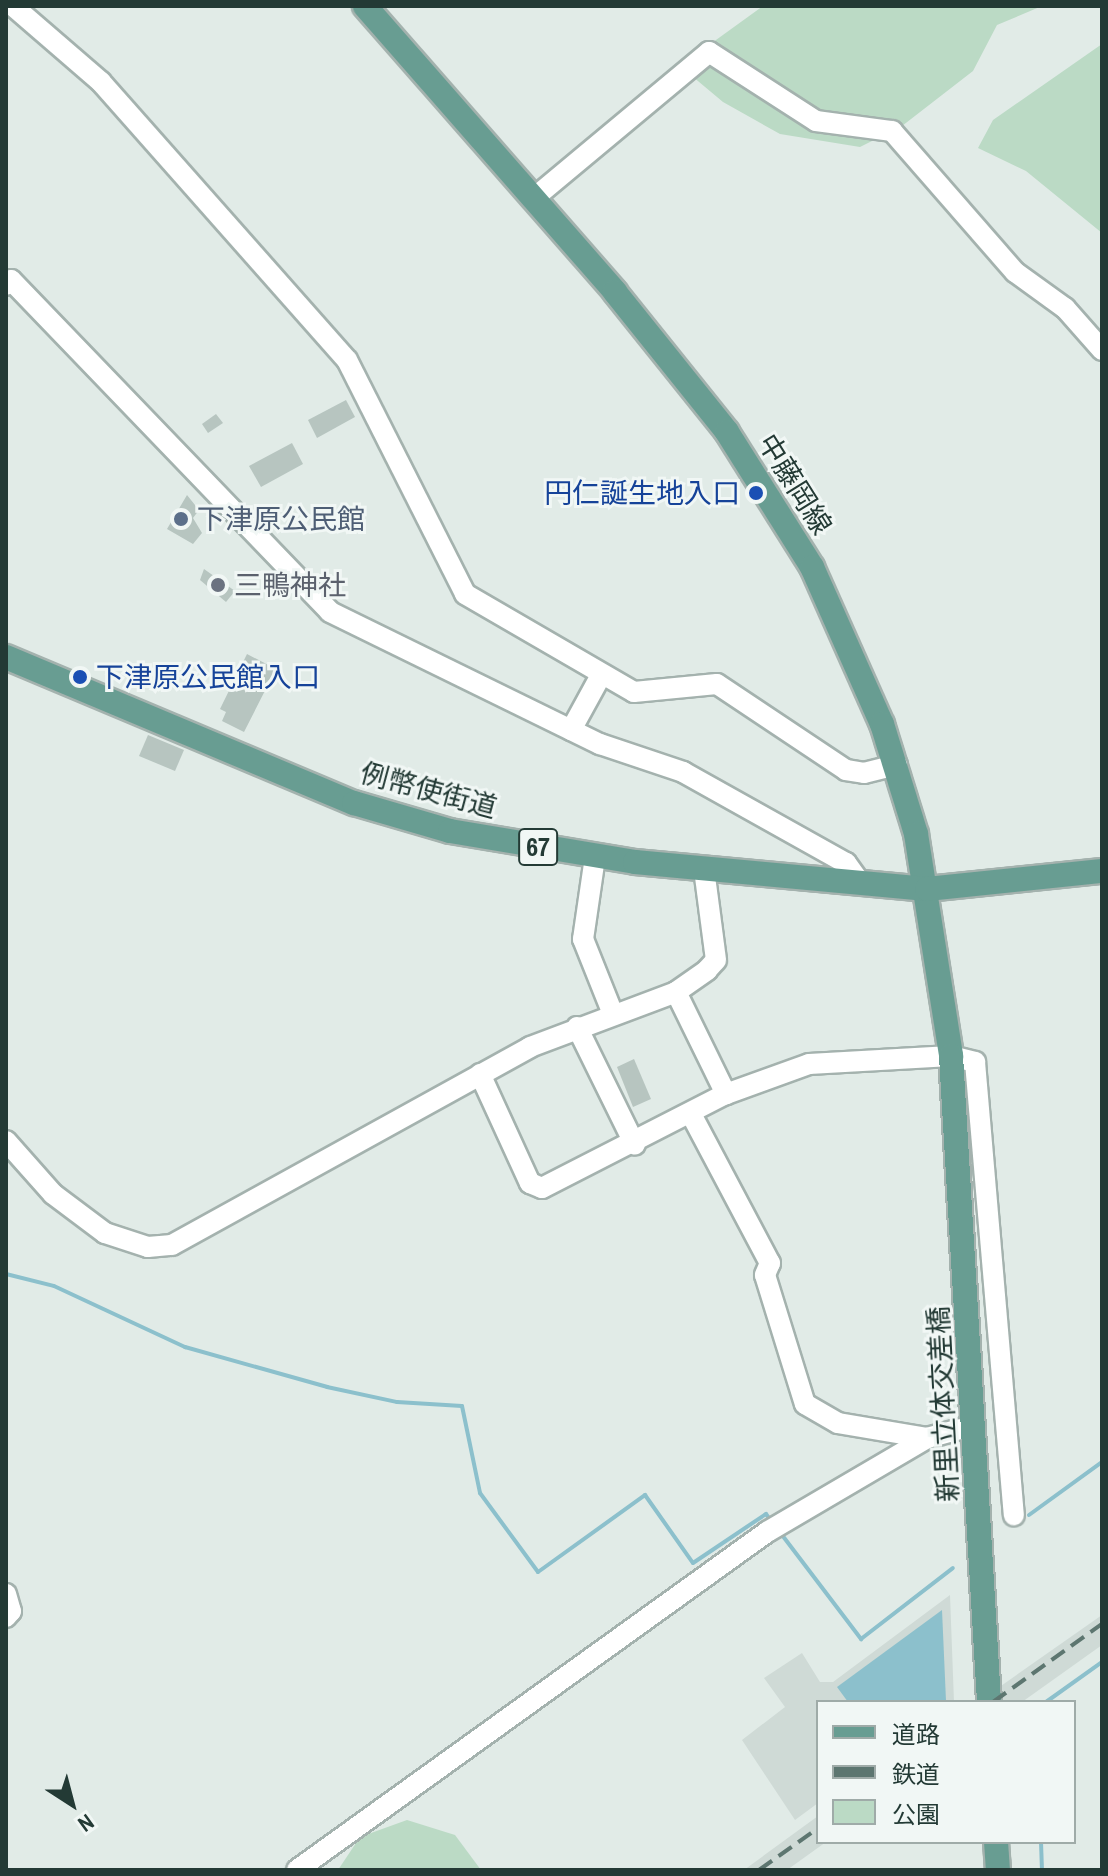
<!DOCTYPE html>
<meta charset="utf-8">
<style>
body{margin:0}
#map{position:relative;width:1108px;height:1876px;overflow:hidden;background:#e1ebe7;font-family:"Archivo Narrow","Noto Sans JP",sans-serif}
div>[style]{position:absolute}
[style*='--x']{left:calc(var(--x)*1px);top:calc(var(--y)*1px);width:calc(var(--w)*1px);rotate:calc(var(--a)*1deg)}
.built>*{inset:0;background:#cfdad6}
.green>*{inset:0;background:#bbdac5}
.water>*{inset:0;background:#8cc0cc}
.stream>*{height:4px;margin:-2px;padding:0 2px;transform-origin:2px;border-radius:2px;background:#8cc0cc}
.building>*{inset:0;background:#b7c5c0}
.roads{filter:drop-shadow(2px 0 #a4b2ae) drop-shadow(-2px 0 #a4b2ae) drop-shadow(0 2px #a4b2ae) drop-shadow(0 -2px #a4b2ae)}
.minor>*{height:20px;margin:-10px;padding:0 10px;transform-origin:10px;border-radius:10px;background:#fff}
.major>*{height:24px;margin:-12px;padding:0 12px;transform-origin:12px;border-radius:12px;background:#689d92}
.rail>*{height:4px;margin-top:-2px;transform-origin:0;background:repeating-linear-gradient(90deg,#5d7670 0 16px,transparent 0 24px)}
.dots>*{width:22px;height:22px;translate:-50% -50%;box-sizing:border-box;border:4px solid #f1f7f5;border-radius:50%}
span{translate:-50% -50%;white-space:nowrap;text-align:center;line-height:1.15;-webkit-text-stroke:6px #f1f7f5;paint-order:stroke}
.shield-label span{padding:2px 6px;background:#f1f7f5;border:2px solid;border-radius:6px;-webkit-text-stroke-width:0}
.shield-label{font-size:26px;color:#233a35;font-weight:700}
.street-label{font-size:28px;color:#233a35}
.transit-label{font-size:28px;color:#164399}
.right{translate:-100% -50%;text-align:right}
.left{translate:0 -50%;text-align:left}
.service-label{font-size:28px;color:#4e5e75}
.worship-label{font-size:28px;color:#5b616d}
.frame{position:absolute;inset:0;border:8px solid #233a35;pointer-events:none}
.legend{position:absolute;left:816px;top:1700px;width:260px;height:144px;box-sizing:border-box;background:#f1f7f5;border:2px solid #9faba8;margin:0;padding:10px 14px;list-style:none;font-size:24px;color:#233a35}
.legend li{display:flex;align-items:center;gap:16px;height:40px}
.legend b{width:40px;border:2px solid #9faba8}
.north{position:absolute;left:32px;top:1764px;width:80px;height:80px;-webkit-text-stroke:6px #f1f7f5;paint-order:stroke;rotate:144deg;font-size:22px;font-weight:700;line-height:32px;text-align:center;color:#233a35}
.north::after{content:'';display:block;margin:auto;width:28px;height:36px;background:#233a35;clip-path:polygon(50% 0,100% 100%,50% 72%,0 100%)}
</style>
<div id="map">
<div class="built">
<div style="clip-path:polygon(950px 1595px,954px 1702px,818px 1702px,818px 1803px,795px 1820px,742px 1740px,785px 1707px,764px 1678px,802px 1653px,820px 1682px,833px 1682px)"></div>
<div style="clip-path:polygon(1102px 1615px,1102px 1645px,1022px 1702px,978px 1702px)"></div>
<div style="clip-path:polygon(818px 1816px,818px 1842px,826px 1842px,787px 1870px,744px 1870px)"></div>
</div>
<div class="green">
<div style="clip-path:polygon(763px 6px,1042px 6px,997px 25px,973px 71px,902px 126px,860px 147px,780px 134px,723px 102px,680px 66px)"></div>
<div style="clip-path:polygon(1102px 44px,1102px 233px,1026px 171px,978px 148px,993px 120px)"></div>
<div style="clip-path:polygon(407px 1820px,455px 1835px,481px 1870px,338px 1870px,360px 1837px)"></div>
</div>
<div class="water">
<div style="clip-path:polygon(942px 1610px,946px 1701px,848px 1702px,837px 1687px)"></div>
</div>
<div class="stream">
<div style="--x:6;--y:1274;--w:49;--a:14"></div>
<div style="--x:54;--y:1286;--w:145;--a:25"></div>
<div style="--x:185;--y:1347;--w:148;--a:15.7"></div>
<div style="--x:327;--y:1387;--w:72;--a:12.1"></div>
<div style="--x:397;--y:1402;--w:65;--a:3.5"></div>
<div style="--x:462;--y:1406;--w:89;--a:78.3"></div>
<div style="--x:480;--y:1493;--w:98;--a:53.7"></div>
<div style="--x:538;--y:1572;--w:132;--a:-35.7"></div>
<div style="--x:645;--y:1495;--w:83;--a:54.8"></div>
<div style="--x:693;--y:1563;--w:88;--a:-33.9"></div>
<div style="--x:766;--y:1514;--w:9;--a:54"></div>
<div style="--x:1029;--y:1515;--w:90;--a:-36"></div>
<div style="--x:779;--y:1531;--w:136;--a:52.8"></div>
<div style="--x:861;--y:1639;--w:116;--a:-37.7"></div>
<div style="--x:1046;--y:1702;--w:69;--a:-35.5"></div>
<div style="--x:1041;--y:1842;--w:28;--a:88"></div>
</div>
<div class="building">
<div style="clip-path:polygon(346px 400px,355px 417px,317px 438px,308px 420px)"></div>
<div style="clip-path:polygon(216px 414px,223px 423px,208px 433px,202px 424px)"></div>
<div style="clip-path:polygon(292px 443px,303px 464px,261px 487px,249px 466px)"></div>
<div style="clip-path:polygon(187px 495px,199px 510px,193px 518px,202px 533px,193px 544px,167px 529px)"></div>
<div style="clip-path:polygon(204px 569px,235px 591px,226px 602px,200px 580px)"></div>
<div style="clip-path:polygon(247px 654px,276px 669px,244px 732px,222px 721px,226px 712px,220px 709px)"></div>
<div style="clip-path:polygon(148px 735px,184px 750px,175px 771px,139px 756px)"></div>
<div style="clip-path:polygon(634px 1059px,651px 1099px,633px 1107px,617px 1067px)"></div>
</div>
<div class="roads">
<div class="minor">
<div style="--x:13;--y:6;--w:116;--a:40.8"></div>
<div style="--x:101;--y:82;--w:371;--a:48.5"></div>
<div style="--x:347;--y:360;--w:262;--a:63.2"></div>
<div style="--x:465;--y:594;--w:195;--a:30.1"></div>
<div style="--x:634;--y:692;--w:83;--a:-5.5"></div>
<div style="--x:717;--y:684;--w:155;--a:33.7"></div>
<div style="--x:846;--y:770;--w:18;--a:9"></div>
<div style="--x:864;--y:773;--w:34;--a:-14"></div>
<div style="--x:534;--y:198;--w:228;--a:-39.8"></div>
<div style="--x:709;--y:52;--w:127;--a:32.8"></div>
<div style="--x:816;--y:121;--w:77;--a:7.5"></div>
<div style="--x:892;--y:131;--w:187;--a:48.9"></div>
<div style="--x:1015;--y:272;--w:62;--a:35.8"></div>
<div style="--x:1065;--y:308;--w:56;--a:48.6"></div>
<div style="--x:6;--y:285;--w:7;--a:-45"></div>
<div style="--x:11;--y:280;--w:460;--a:46.1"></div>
<div style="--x:330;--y:612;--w:301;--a:26.1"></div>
<div style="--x:600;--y:744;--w:88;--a:18.6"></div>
<div style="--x:683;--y:772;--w:187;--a:29.2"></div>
<div style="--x:846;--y:863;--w:26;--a:54"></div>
<div style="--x:571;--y:730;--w:60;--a:-61.3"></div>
<div style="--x:595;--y:857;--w:83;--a:98.3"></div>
<div style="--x:583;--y:939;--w:81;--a:68.2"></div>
<div style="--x:676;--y:992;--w:114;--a:63.9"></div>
<div style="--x:577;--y:1027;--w:131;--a:63.8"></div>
<div style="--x:480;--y:1074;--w:120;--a:65.4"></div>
<div style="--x:530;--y:1183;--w:13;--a:23"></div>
<div style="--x:542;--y:1188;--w:207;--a:-27.1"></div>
<div style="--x:726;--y:1094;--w:88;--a:-19.9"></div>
<div style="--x:809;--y:1064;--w:142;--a:-3.2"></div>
<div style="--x:951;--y:1056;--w:25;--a:14"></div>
<div style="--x:975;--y:1062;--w:455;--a:85.1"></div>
<div style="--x:691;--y:1114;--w:169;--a:62.1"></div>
<div style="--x:770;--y:1263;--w:13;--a:113"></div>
<div style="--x:765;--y:1275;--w:135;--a:72.8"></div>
<div style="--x:805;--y:1404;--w:38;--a:30"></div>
<div style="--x:838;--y:1423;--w:90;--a:9.6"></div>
<div style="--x:6;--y:1141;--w:71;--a:48.4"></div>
<div style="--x:53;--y:1194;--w:65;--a:36.9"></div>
<div style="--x:105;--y:1233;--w:45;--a:18"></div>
<div style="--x:148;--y:1247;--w:24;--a:-5"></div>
<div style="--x:172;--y:1245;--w:409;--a:-28.9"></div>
<div style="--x:530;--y:1047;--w:156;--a:-20.6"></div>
<div style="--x:676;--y:992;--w:38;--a:-35"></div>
<div style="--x:707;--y:970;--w:13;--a:-48"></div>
<div style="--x:716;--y:960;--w:92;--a:-97.5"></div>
<div style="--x:6;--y:1594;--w:18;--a:74"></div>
<div style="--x:11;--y:1611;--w:8;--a:130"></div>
<div style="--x:297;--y:1870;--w:579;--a:-35.72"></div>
<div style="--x:767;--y:1532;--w:186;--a:-30.4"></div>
<div style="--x:927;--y:1438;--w:34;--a:-15"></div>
</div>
<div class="major">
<div style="--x:365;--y:6;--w:380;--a:48.8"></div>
<div style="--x:615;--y:292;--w:179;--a:51.3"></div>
<div style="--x:727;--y:432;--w:160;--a:57.8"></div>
<div style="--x:812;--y:567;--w:172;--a:66"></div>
<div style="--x:882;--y:724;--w:115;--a:72.8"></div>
<div style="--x:916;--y:834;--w:225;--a:81"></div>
<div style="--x:951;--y:1056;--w:647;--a:86.63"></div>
<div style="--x:6;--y:657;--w:377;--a:22.8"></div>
<div style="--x:354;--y:803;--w:100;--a:16.3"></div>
<div style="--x:450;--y:831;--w:188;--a:9.5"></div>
<div style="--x:635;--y:862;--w:293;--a:5.3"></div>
<div style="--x:927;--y:889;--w:176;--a:-5.9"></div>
<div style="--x:996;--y:1842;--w:28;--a:86"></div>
</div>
</div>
<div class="rail">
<div style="--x:993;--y:1702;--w:134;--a:-35.6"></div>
<div style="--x:759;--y:1870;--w:72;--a:-35.4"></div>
</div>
<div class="dots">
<div style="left:756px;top:493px;background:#1a4fb4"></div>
<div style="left:181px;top:519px;background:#5c6f8a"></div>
<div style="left:218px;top:585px;background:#6b7280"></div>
<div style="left:80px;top:677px;background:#1a4fb4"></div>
</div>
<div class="shield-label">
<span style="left:538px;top:847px">67</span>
</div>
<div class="street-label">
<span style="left:795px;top:484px;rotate:58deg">中藤岡線</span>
<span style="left:429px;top:790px;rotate:15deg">例幣使街道</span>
<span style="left:943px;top:1404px;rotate:-93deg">新里立体交差橋</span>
</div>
<div class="transit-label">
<span class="right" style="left:740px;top:493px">円仁誕生地入口</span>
<span class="left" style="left:96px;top:677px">下津原公民館入口</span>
</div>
<div class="service-label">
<span class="left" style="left:197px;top:519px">下津原公民館</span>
</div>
<div class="worship-label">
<span class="left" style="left:234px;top:585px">三鴨神社</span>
</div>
<div class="frame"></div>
<ul class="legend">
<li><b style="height:10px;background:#689d92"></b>道路</li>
<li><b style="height:10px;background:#5d7670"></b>鉄道</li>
<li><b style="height:22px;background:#bbdac5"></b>公園</li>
</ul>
<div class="north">N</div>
</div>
